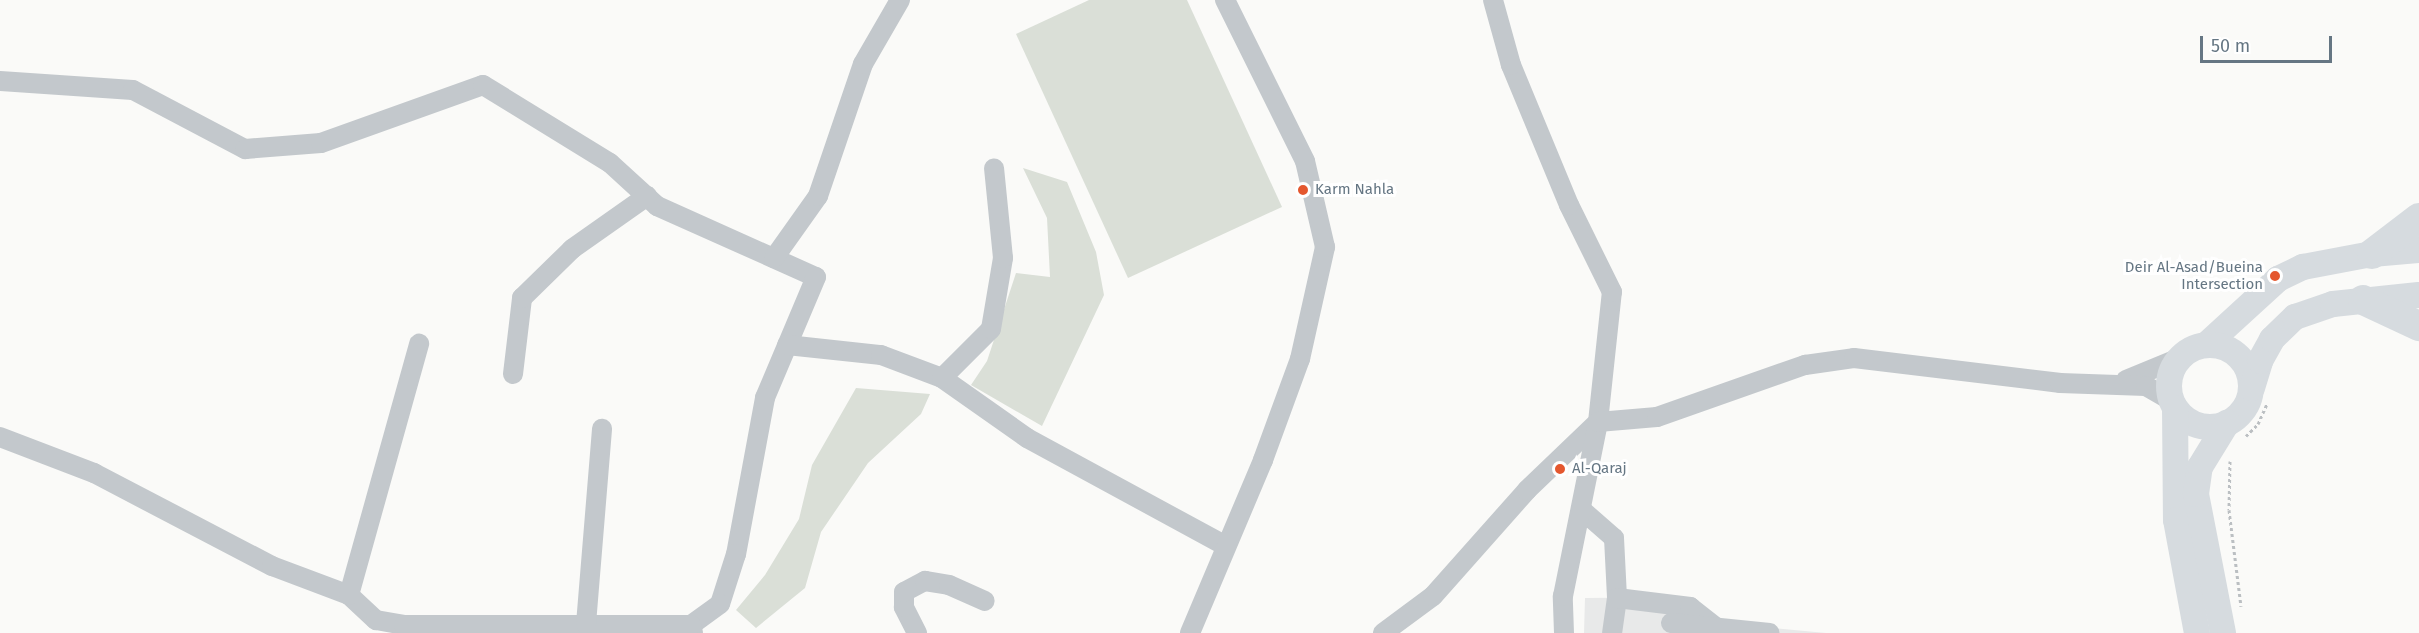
<!DOCTYPE html>
<style>
body{margin:0}
#map{position:relative;width:2419px;height:633px;overflow:hidden;background:#fafaf8;font-family:"Fira Sans",sans-serif}
div>[style]{position:absolute}
[style*='--x']{left:calc(var(--x)*1px);top:calc(var(--y)*1px);width:calc(var(--w)*1px);rotate:calc(var(--a)*1deg)}
.built>*{inset:0;background:#e8e9e9}
.green>*{inset:0;background:#dadfd7}
.path>*{height:3px;margin-top:-1.5px;transform-origin:0;background:repeating-linear-gradient(90deg,#bbbfc2 0 3px,transparent 0 6px)}
.minor>*{height:20px;margin:-10px;padding:0 10px;transform-origin:10px;border-radius:10px;background:#c3c8cc}
.major>*{height:26px;margin:-13px;padding:0 13px;transform-origin:13px;border-radius:13px;background:#d6dbdf}
.major>.ring{margin:-13px;padding:0;box-sizing:content-box;background:none;border:26px solid #d6dbdf;border-radius:50%}
.highway>*{height:30px;margin:-15px;padding:0 15px;transform-origin:15px;border-radius:15px;background:#d6dbdf}
.dots>*{width:16px;height:16px;translate:-50% -50%;box-sizing:border-box;border:3px solid #fff;border-radius:50%}
span{translate:-50% -50%;white-space:nowrap;text-align:center;line-height:1.15;-webkit-text-stroke:6px #fff;paint-order:stroke}
.poi-label{font-size:15px;color:#657683}
.left{translate:0 -50%;text-align:left}
.right{translate:-100% -50%;text-align:right}
.scale{position:absolute;left:2200px;top:36px;width:132px;height:27px;box-sizing:border-box;border:3px solid #657683;border-top:0;padding-left:8px;font-size:18px;line-height:21px;white-space:nowrap;color:#657683;-webkit-text-stroke:4px #fff;paint-order:stroke}
</style>
<div id="map">
<div class="built">
<div style="clip-path:polygon(1694px 597px,1722px 623px,1826px 633px,1584px 633px,1585px 598px)"></div>
</div>
<div class="green">
<div style="clip-path:polygon(1089px 0,1187px 0,1282px 207px,1128px 278px,1016px 34px)"></div>
<div style="clip-path:polygon(1023px 168px,1067px 182px,1096px 252px,1104px 295px,1042px 426px,971px 385px,987px 361px,1016px 273px,1050px 277px,1047px 218px)"></div>
<div style="clip-path:polygon(856px 388px,930px 394px,921px 414px,868px 463px,821px 532px,805px 588px,756px 628px,736px 610px,765px 575px,799px 519px,812px 465px)"></div>
</div>
<div class="path">
<div style="--x:2246;--y:436;--w:17;--a:-45"></div>
<div style="--x:2258;--y:424;--w:22;--a:-66"></div>
<div style="--x:2230;--y:461;--w:49;--a:91.2"></div>
<div style="--x:2229;--y:510;--w:97;--a:82.9"></div>
</div>
<div class="minor">
<div style="--x:0;--y:81;--w:133;--a:3.9"></div>
<div style="--x:133;--y:90;--w:127;--a:27.8"></div>
<div style="--x:245;--y:149;--w:76;--a:-4.5"></div>
<div style="--x:321;--y:143;--w:172;--a:-19.7"></div>
<div style="--x:483;--y:85;--w:149;--a:31.6"></div>
<div style="--x:610;--y:163;--w:64;--a:42.5"></div>
<div style="--x:657;--y:206;--w:174;--a:24.1"></div>
<div style="--x:816;--y:277;--w:131;--a:112.9"></div>
<div style="--x:765;--y:398;--w:159;--a:100.5"></div>
<div style="--x:736;--y:554;--w:52;--a:107.7"></div>
<div style="--x:720;--y:604;--w:36;--a:144"></div>
<div style="--x:691;--y:625;--w:8;--a:76"></div>
<div style="--x:774;--y:258;--w:76;--a:-54.6"></div>
<div style="--x:818;--y:196;--w:139;--a:-71.2"></div>
<div style="--x:863;--y:64;--w:74;--a:-60"></div>
<div style="--x:787;--y:345;--w:95;--a:6.1"></div>
<div style="--x:881;--y:355;--w:65;--a:20.7"></div>
<div style="--x:942;--y:378;--w:104;--a:35.2"></div>
<div style="--x:1027;--y:438;--w:224;--a:28.5"></div>
<div style="--x:513;--y:374;--w:77;--a:-83.2"></div>
<div style="--x:522;--y:298;--w:70;--a:-44.4"></div>
<div style="--x:572;--y:249;--w:92;--a:-35.2"></div>
<div style="--x:942;--y:378;--w:69;--a:-45"></div>
<div style="--x:991;--y:329;--w:72;--a:-80.4"></div>
<div style="--x:1003;--y:258;--w:90;--a:-95.7"></div>
<div style="--x:2126;--y:380;--w:61;--a:-22.3"></div>
<div style="--x:0;--y:437;--w:101;--a:21"></div>
<div style="--x:94;--y:473;--w:201;--a:27.6"></div>
<div style="--x:272;--y:566;--w:82;--a:20.6"></div>
<div style="--x:349;--y:595;--w:37;--a:43"></div>
<div style="--x:376;--y:620;--w:28;--a:10"></div>
<div style="--x:404;--y:625;--w:287;--a:0"></div>
<div style="--x:1583;--y:511;--w:41;--a:41.1"></div>
<div style="--x:1614;--y:538;--w:60;--a:87.1"></div>
<div style="--x:1617;--y:598;--w:35;--a:98"></div>
<div style="--x:349;--y:595;--w:261;--a:-74.4"></div>
<div style="--x:1617;--y:598;--w:74;--a:7"></div>
<div style="--x:1690;--y:607;--w:34;--a:38"></div>
<div style="--x:1671;--y:623;--w:99;--a:5.8"></div>
<div style="--x:586;--y:624;--w:196;--a:-85.3"></div>
<div style="--x:917;--y:633;--w:29;--a:-117"></div>
<div style="--x:904;--y:607;--w:15;--a:-90"></div>
<div style="--x:904;--y:592;--w:24;--a:-28"></div>
<div style="--x:925;--y:581;--w:24;--a:9"></div>
<div style="--x:949;--y:585;--w:39;--a:24"></div>
<div style="--x:1190;--y:633;--w:188;--a:-67.1"></div>
<div style="--x:1263;--y:460;--w:108;--a:-69.9"></div>
<div style="--x:1300;--y:359;--w:115;--a:-77.4"></div>
<div style="--x:1325;--y:247;--w:88;--a:-103.1"></div>
<div style="--x:1305;--y:161;--w:180;--a:-116.4"></div>
<div style="--x:1383;--y:633;--w:62;--a:-36.5"></div>
<div style="--x:1433;--y:596;--w:142;--a:-48.4"></div>
<div style="--x:1527;--y:490;--w:98;--a:-43.8"></div>
<div style="--x:1598;--y:422;--w:131;--a:-83.9"></div>
<div style="--x:1612;--y:292;--w:97;--a:-116.3"></div>
<div style="--x:1569;--y:205;--w:152;--a:-112.5"></div>
<div style="--x:1511;--y:65;--w:67;--a:-105.5"></div>
<div style="--x:1564;--y:633;--w:37;--a:-92"></div>
<div style="--x:1563;--y:596;--w:177;--a:-78.6"></div>
<div style="--x:1598;--y:422;--w:59;--a:-4.8"></div>
<div style="--x:1657;--y:417;--w:157;--a:-19.4"></div>
<div style="--x:1805;--y:365;--w:49;--a:-8.1"></div>
<div style="--x:1854;--y:358;--w:208;--a:6.9"></div>
<div style="--x:2060;--y:383;--w:86;--a:2"></div>
<div style="--x:2146;--y:386;--w:30;--a:30"></div>
</div>
<div class="major">
<div style="--x:2206;--y:345;--w:98;--a:-42.5"></div>
<div style="--x:2278;--y:279;--w:28;--a:-26"></div>
<div style="--x:2303;--y:267;--w:70;--a:-10.7"></div>
<div style="--x:2372;--y:254;--w:47;--a:-4.9"></div>
<div class="ring" style="left:2169px;top:345px;width:56px;height:56px"></div>
<div style="--x:2252;--y:388;--w:28;--a:-73"></div>
<div style="--x:2260;--y:361;--w:25;--a:-61"></div>
<div style="--x:2272;--y:339;--w:32;--a:-44"></div>
<div style="--x:2295;--y:317;--w:40;--a:-18.9"></div>
<div style="--x:2333;--y:304;--w:86;--a:-6"></div>
<div style="--x:2175;--y:408;--w:112;--a:89.5"></div>
<div style="--x:2176;--y:520;--w:115;--a:79.5"></div>
<div style="--x:2223;--y:633;--w:142;--a:-101"></div>
<div style="--x:2196;--y:494;--w:27;--a:-82"></div>
<div style="--x:2200;--y:467;--w:52;--a:-58.5"></div>
</div>
<div class="highway">
<div style="--x:2372;--y:254;--w:59;--a:-37.5"></div>
<div style="--x:2363;--y:300;--w:62;--a:24.9"></div>
</div>
<div class="dots">
<div style="left:1303px;top:190px;background:#e4572e"></div>
<div style="left:2275px;top:276px;background:#e4572e"></div>
<div style="left:1560px;top:469px;background:#e4572e"></div>
</div>
<div class="poi-label">
<span class="left" style="left:1315px;top:190px">Karm Nahla</span>
<span class="right" style="left:2263px;top:276px">Deir Al-Asad/Bueina<br>Intersection</span>
<span class="left" style="left:1572px;top:469px">Al-Qaraj</span>
</div>
<div class="scale">50 m</div>
</div>
